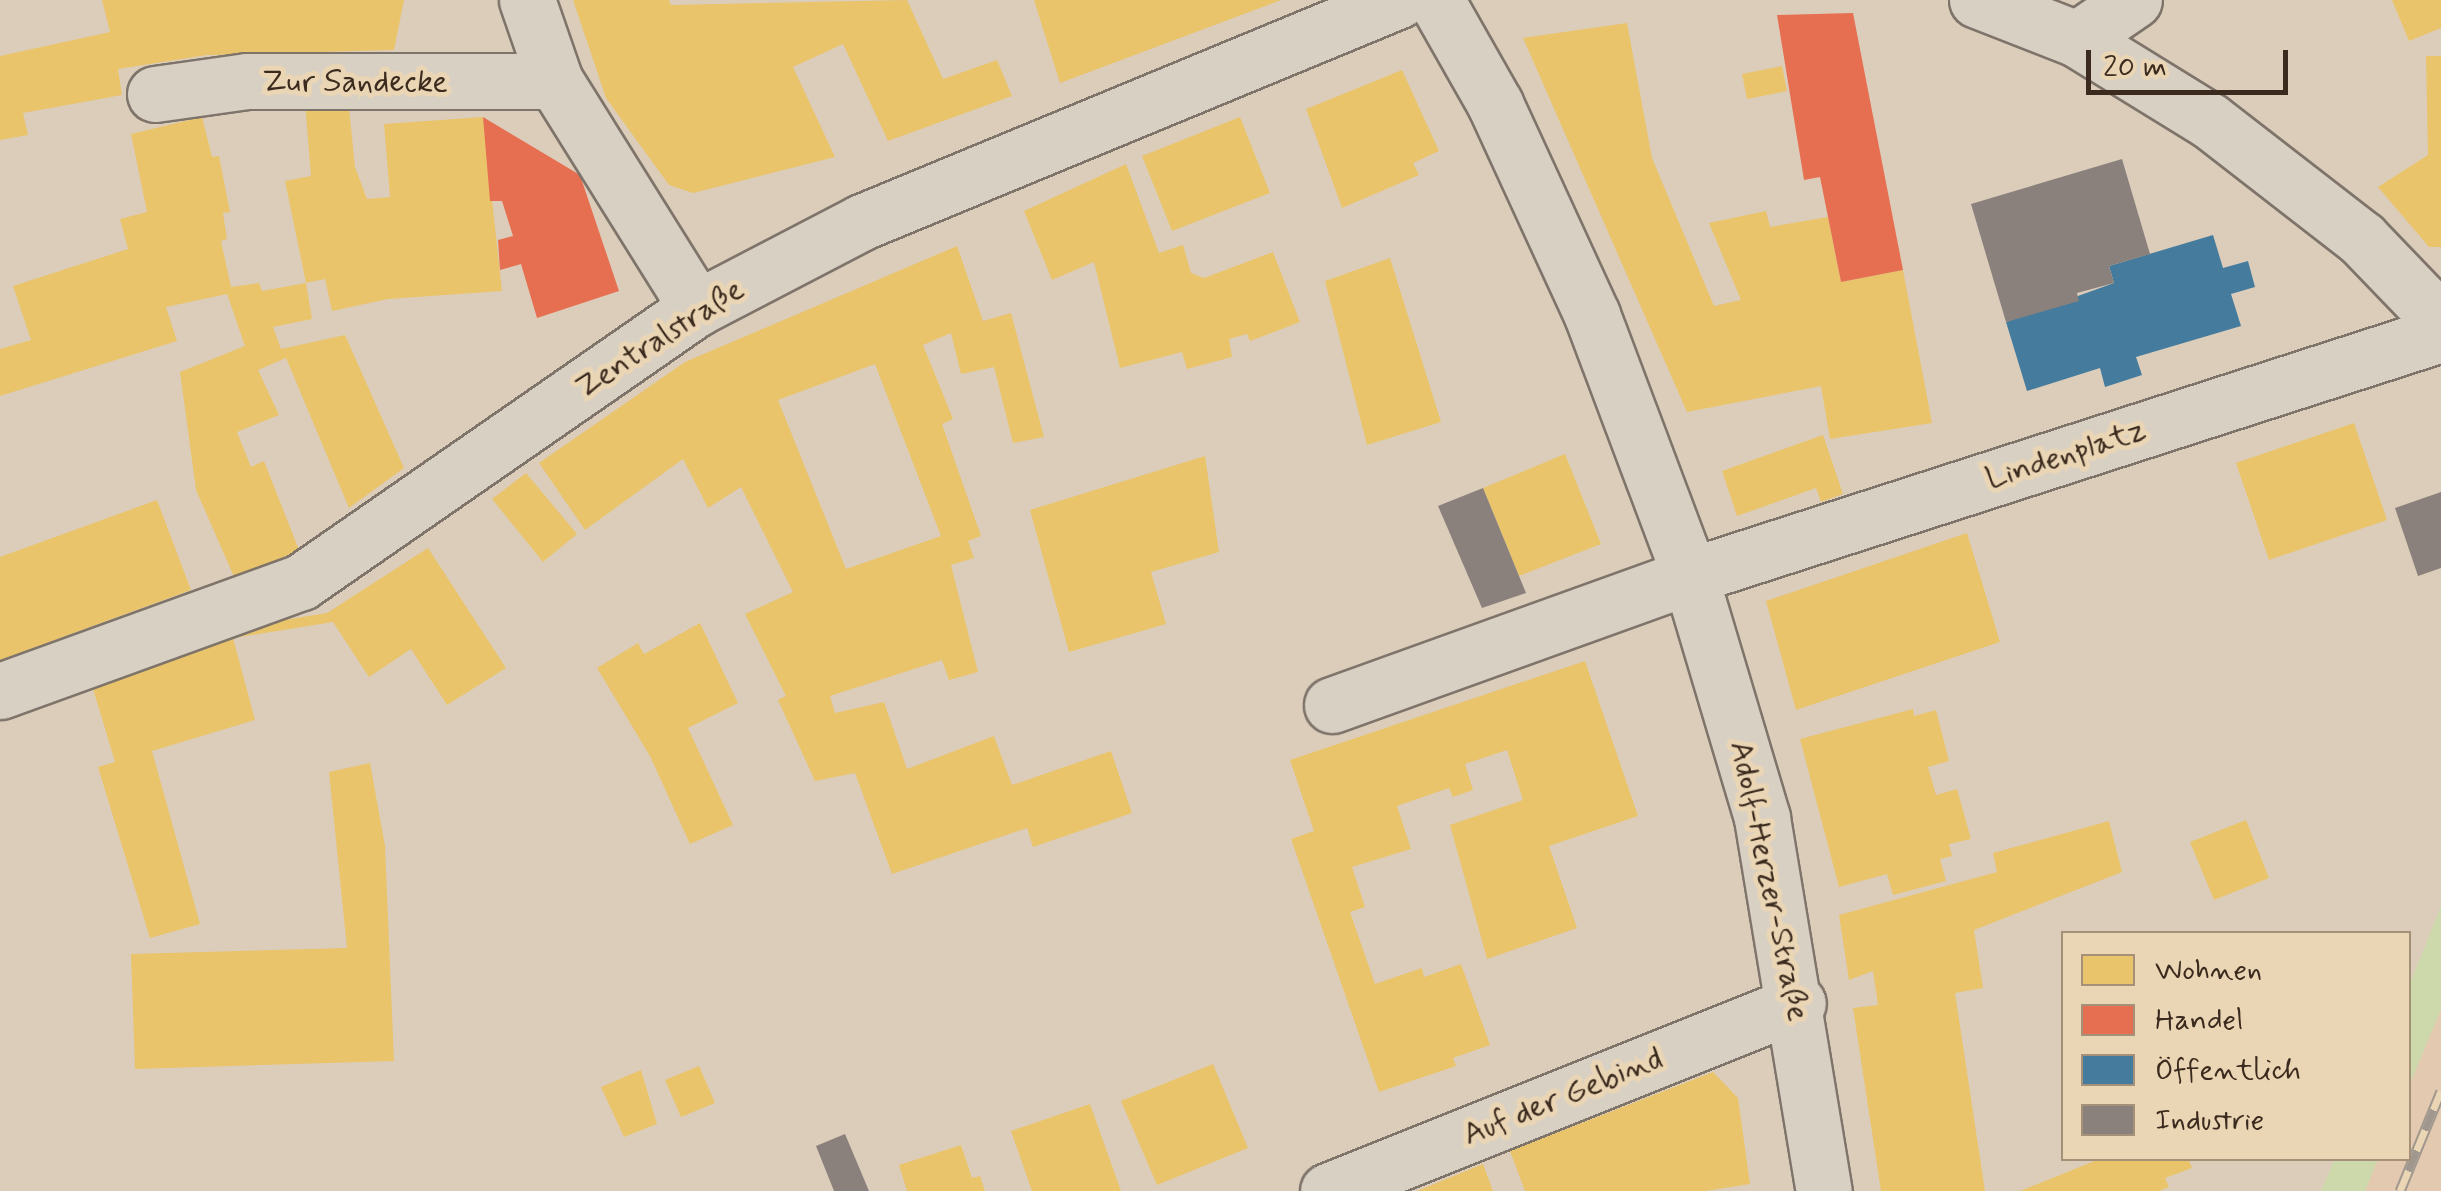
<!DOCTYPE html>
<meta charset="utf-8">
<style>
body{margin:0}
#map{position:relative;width:2441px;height:1191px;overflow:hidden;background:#dccdbb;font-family:Mynerve,sans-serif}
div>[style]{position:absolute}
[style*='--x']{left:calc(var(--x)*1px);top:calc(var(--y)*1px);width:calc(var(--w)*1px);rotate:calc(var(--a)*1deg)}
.built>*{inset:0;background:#e3c9b0}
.green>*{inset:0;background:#cdd9aa}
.homes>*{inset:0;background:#e9c46a}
.shops>*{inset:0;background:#e76f51}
.public>*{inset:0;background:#457b9d}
.industry>*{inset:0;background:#8a817c}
.roads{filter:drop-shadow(2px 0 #7e746a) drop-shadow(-2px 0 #7e746a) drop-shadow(0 2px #7e746a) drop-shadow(0 -2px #7e746a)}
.street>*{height:55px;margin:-27.5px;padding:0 27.5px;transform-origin:27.5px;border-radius:27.5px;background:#d9d0c4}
.rail>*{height:11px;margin-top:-5.5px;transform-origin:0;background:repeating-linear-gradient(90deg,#ead5b4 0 22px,#a0988e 0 44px);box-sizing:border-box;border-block:2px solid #a0988e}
span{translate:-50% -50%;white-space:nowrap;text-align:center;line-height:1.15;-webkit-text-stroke:10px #ead5b4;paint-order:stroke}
.street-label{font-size:32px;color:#3b2a1e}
.legend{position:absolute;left:2061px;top:931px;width:350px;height:230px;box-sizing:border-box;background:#ead5b4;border:2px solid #a49178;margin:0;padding:12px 18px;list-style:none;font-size:30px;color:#3b2a1e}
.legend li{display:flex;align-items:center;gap:20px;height:50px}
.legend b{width:50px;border:2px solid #a49178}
.scale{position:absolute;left:2086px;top:50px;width:202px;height:45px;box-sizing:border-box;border:5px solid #3b2a1e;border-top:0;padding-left:12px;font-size:30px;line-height:35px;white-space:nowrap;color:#3b2a1e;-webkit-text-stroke:8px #ead5b4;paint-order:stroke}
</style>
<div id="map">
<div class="built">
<div style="clip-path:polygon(2441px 1009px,2441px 1191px,2365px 1191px,2378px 1159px,2408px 1158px,2409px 1086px)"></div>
</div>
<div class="green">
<div style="clip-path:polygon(2441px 906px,2441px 1009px,2409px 1086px,2409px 986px)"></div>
<div style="clip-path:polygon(2335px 1159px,2378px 1159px,2365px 1191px,2321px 1191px)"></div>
</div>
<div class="homes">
<div style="clip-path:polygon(102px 0,404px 0,394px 50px,207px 55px,118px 69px,122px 95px,23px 113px,28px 135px,0 140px,0 56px,110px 32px)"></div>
<div style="clip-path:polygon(573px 0,669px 0,671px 5px,907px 0,943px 79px,997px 60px,1012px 96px,888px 141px,843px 44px,793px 67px,835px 157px,693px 193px,669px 185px,606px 98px)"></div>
<div style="clip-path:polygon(1034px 0,1281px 0,1060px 83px)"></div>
<div style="clip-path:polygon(2392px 0,2441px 0,2441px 28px,2409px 41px)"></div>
<div style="clip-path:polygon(1627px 23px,1652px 158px,1714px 306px,1741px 300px,1709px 223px,1766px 211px,1770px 227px,1828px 217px,1841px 282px,1903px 270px,1932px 423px,1830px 439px,1821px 386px,1687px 412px,1523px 38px)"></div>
<div style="clip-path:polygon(2426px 56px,2441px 56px,2441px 247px,2429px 247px,2378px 187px,2428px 155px)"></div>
<div style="clip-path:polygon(1782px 66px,1787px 91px,1747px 99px,1742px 74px)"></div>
<div style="clip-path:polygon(1402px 70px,1439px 151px,1413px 163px,1419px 175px,1342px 208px,1306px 109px)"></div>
<div style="clip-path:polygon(348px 98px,355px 167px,367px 199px,390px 197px,384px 124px,483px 117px,502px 291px,388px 299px,332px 311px,325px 279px,306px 283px,285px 181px,311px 176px,305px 102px)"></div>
<div style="clip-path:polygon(202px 117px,212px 157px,219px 156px,230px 212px,223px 213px,227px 239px,221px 241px,231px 287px,259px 283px,262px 291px,306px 283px,312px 319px,273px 327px,281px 349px,345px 335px,404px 468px,349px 508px,286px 358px,258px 370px,279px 415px,237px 432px,251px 467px,264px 461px,299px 550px,235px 579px,196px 490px,180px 372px,245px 346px,227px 294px,166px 307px,177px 341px,0 396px,0 349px,31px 340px,13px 286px,128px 249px,120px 219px,147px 212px,131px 134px)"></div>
<div style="clip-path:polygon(1240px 117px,1270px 193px,1172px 231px,1142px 156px)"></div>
<div style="clip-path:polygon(1126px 164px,1159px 253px,1183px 245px,1191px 273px,1204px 278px,1273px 252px,1300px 322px,1250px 341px,1247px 334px,1229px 339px,1232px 357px,1187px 369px,1182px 352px,1120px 368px,1094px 262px,1052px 280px,1024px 211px)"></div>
<div style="clip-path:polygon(evenodd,957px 246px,983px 321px,1011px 313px,1044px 437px,1013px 443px,994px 367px,961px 374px,951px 333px,923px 345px,953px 419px,942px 424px,981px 536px,968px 541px,974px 558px,951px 565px,978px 672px,949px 680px,942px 660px,830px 696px,835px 713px,884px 702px,907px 769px,994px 736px,1012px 785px,1111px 751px,1132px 813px,1033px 847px,1027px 828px,892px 874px,855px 773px,815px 781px,778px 700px,786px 696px,745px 614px,793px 592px,741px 487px,708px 508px,683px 459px,585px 530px,539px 463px,685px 362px,957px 246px,875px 364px,941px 536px,846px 569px,778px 400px,875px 364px)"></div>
<div style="clip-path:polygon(1390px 258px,1441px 422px,1367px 445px,1325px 281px)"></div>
<div style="clip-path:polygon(2354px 423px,2387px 520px,2269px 560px,2236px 463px)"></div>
<div style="clip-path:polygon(1823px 435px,1843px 494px,1821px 502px,1816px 488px,1737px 516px,1722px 471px)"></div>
<div style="clip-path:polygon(1565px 454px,1601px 544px,1519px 576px,1483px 488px)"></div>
<div style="clip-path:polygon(1205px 456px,1219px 552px,1151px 572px,1166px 624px,1069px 652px,1030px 510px)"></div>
<div style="clip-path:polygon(526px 473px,577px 534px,543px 562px,492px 499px)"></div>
<div style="clip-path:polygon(157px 500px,191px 590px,0 660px,0 557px)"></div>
<div style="clip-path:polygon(1967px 533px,2000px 642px,1796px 710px,1766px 601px)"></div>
<div style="clip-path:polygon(428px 548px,506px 668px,447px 705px,411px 649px,369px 677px,333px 622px,233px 638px,255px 720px,152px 751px,200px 924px,150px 938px,98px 767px,115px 762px,88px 672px,230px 629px,327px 613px)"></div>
<div style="clip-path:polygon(700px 623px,738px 703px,688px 728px,733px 825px,690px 844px,650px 756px,597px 668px,638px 643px,644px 654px)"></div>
<div style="clip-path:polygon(1585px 661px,1638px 816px,1549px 846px,1577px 928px,1487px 959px,1450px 825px,1523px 800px,1507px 750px,1465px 764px,1473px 790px,1453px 797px,1449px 788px,1397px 806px,1411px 849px,1352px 867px,1365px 907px,1350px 912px,1375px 984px,1422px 968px,1424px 977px,1461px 964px,1490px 1045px,1453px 1058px,1456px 1066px,1379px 1092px,1291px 839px,1314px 831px,1290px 760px)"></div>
<div style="clip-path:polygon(1913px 709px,1914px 716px,1936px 710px,1949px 761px,1928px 767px,1936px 795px,1957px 789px,1971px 839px,1949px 844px,1952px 856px,1940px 859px,1946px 881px,1893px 895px,1887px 874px,1839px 887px,1800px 739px)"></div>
<div style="clip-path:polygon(370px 763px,385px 846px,394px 1061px,135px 1069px,131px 954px,347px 948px,329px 772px)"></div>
<div style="clip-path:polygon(2246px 820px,2269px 878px,2214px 900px,2190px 842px)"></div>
<div style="clip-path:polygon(2109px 821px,2122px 872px,1974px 930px,1983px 988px,1955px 993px,1985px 1191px,1881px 1191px,1853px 1008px,1878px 1005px,1873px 971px,1849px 980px,1839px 915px,1997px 872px,1993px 853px)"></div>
<div style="clip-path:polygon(1213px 1064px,1248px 1148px,1157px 1185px,1121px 1101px)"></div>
<div style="clip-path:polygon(699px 1066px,715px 1103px,681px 1117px,665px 1080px)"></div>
<div style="clip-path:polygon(641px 1070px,657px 1124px,624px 1137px,601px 1087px)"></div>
<div style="clip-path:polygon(1713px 1072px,1738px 1098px,1750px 1184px,1705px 1191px,1525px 1191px,1510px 1151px)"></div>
<div style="clip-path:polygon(1090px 1104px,1121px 1191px,1032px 1191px,1011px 1131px)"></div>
<div style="clip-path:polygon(961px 1145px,972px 1178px,980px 1176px,985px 1191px,907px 1191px,899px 1165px)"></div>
<div style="clip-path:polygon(2102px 1158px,2188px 1158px,2192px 1168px,2165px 1178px,2169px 1187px,2159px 1191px,2020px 1191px)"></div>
<div style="clip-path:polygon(1483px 1164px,1493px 1191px,1417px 1191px)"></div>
</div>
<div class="shops">
<div style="clip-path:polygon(1853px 13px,1903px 270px,1841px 282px,1820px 177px,1804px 180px,1777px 15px)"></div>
<div style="clip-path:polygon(483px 117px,580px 175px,619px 291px,537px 318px,521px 264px,500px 270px,498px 240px,513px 236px,502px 201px,490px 201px)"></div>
</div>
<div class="public">
<div style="clip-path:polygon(2213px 235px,2223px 268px,2248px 261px,2255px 287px,2231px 294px,2241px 326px,2136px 357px,2142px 375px,2105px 387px,2100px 368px,2027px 391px,2006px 322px,2114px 283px,2109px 266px)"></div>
</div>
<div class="industry">
<div style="clip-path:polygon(2122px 159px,2150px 254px,2109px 266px,2114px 283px,2077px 293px,2079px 301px,2006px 322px,1971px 204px)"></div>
<div style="clip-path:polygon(1483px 488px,1526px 593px,1482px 608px,1438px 506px)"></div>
<div style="clip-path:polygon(2441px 492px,2441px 568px,2418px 576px,2395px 508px)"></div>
<div style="clip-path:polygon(845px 1134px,869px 1191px,834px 1191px,816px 1146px)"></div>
</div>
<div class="roads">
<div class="street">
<div style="--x:527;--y:0;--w:86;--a:70.9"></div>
<div style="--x:555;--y:81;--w:268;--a:58"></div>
<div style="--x:1436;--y:0;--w:120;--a:60.4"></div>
<div style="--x:1495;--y:104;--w:232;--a:65.3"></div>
<div style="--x:1592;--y:315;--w:279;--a:69.4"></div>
<div style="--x:1690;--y:576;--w:252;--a:73.4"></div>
<div style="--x:1762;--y:818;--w:378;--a:80.6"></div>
<div style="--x:1977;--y:0;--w:107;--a:21.3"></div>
<div style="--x:2077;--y:39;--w:156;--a:31.7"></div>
<div style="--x:2210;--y:121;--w:192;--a:37.8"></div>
<div style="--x:2362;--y:239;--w:114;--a:46.1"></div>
<div style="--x:2077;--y:39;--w:69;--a:-34.4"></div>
<div style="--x:155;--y:94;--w:93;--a:-8"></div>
<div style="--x:247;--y:81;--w:308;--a:0"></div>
<div style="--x:0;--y:691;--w:320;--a:-19.9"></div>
<div style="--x:301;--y:582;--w:482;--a:-34.7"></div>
<div style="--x:697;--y:308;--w:186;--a:-27.5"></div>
<div style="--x:862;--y:222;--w:581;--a:-22.46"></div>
<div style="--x:1332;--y:705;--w:381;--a:-19.8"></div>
<div style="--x:1690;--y:576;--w:789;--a:-17.86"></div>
<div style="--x:1328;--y:1191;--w:506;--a:-21.8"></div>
</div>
</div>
<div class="rail">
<div style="--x:2400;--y:1191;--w:108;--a:-67.7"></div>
</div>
<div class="street-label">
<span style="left:355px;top:82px">Zur Sandecke</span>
<span style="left:660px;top:339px;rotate:-33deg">Zentralstraße</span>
<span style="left:2066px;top:455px;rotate:-18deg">Lindenplatz</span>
<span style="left:1769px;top:881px;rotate:78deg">Adolf-Herzer-Straße</span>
<span style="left:1563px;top:1097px;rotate:-22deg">Auf der Gebind</span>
</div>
<ul class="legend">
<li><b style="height:28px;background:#e9c46a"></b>Wohnen</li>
<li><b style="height:28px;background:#e76f51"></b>Handel</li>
<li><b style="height:28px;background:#457b9d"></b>Öffentlich</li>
<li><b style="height:28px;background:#8a817c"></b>Industrie</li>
</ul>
<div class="scale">20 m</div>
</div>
